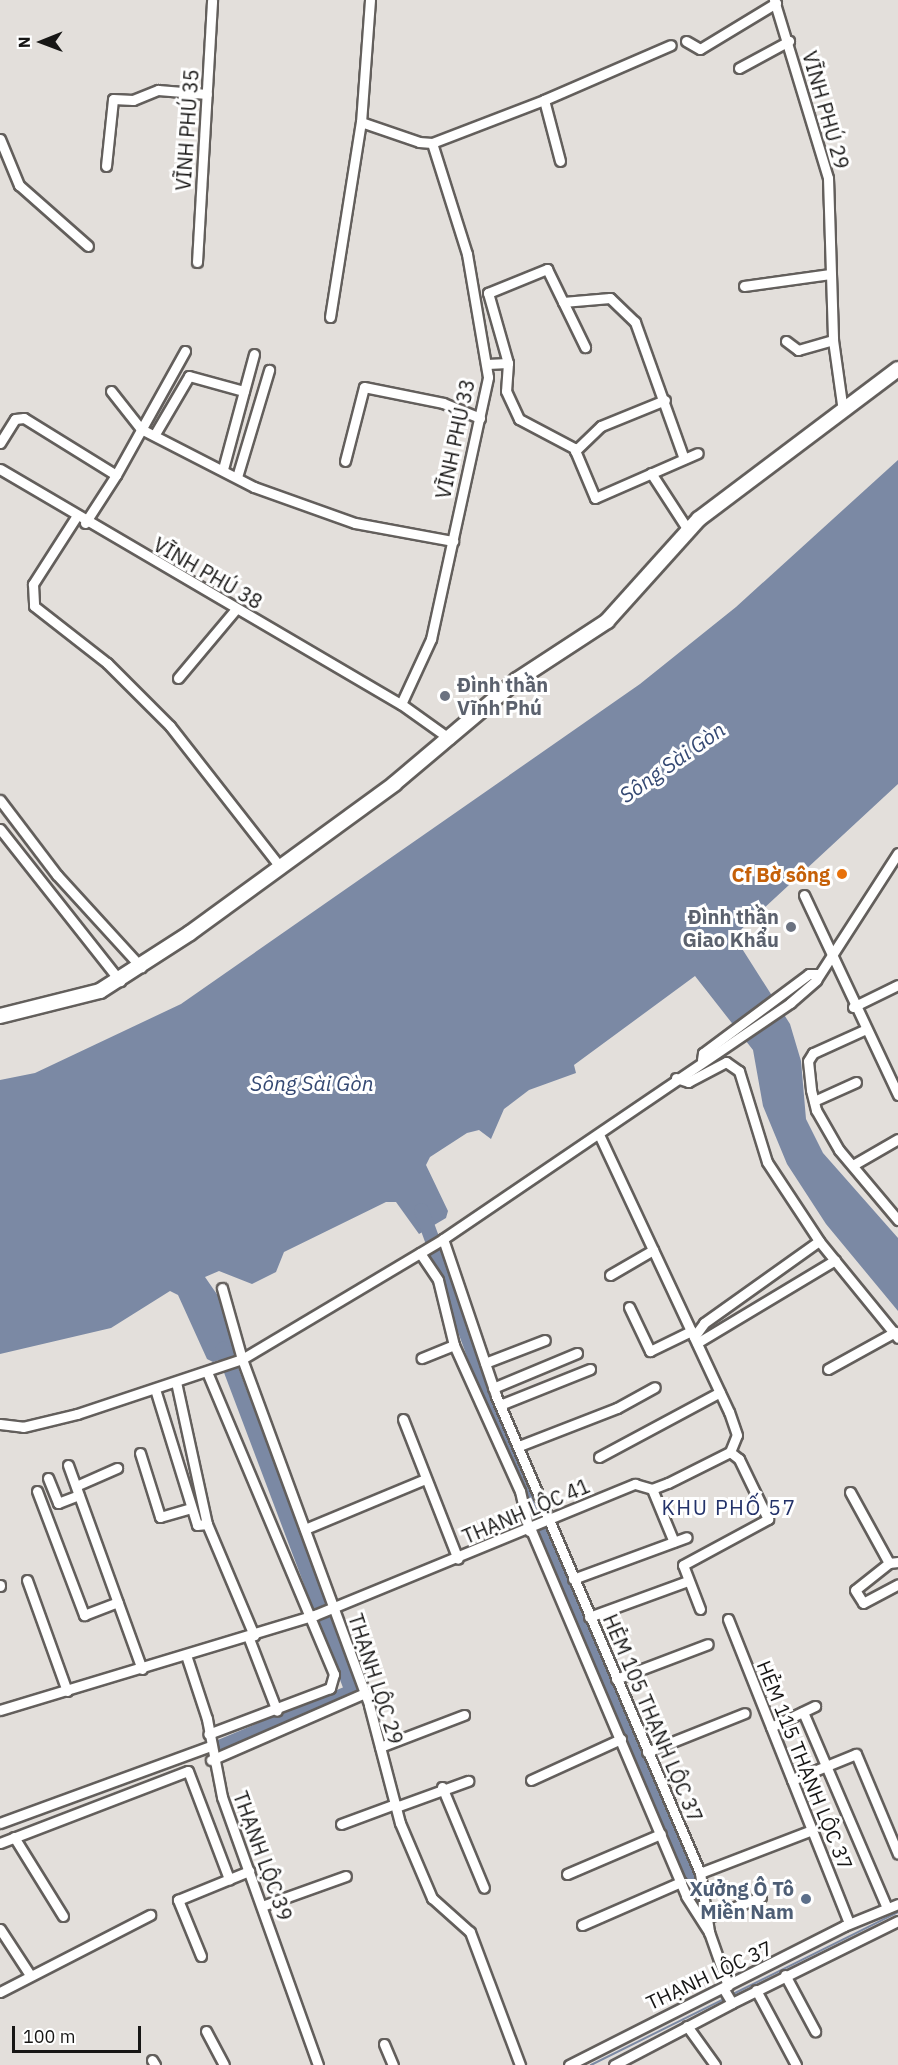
<!DOCTYPE html>
<meta charset="utf-8">
<style>
body{margin:0}
#map{position:relative;width:898px;height:2065px;overflow:hidden;background:#e3dfdb;font-family:"IBM Plex Sans",sans-serif}
div>[style]{position:absolute}
[style*='--x']{left:calc(var(--x)*1px);top:calc(var(--y)*1px);width:calc(var(--w)*1px);rotate:calc(var(--a)*1deg)}
.water>*{inset:0;background:#7b89a4}
.stream>*{height:2px;margin:-1px;padding:0 1px;transform-origin:1px;border-radius:1px;background:#7b89a4}
.river>*{height:15px;margin:-7.5px;padding:0 7.5px;transform-origin:7.5px;border-radius:7.5px;background:#7b89a4}
.roads{filter:drop-shadow(2px 0 #635f5c) drop-shadow(-2px 0 #635f5c) drop-shadow(0 2px #635f5c) drop-shadow(0 -2px #635f5c)}
.street>*{height:9px;margin:-4.5px;padding:0 4.5px;transform-origin:4.5px;border-radius:4.5px;background:#fff}
.secondary>*{height:14px;margin:-7px;padding:0 7px;transform-origin:7px;border-radius:7px;background:#fff}
.dots>*{width:16px;height:16px;translate:-50% -50%;box-sizing:border-box;border:3px solid #fff;border-radius:50%}
span{translate:-50% -50%;white-space:nowrap;text-align:center;line-height:1.15;-webkit-text-stroke:6px #fff;paint-order:stroke}
.street-label{font-size:20px;color:#171615}
.worship-label{font-size:20px;color:#5b616d;font-weight:700}
.left{translate:0 -50%;text-align:left}
.right{translate:-100% -50%;text-align:right}
.food-label{font-size:20px;color:#c56008;font-weight:700}
.service-label{font-size:20px;color:#4e5e75;font-weight:700}
.water-label{font-size:21px;color:#354973;font-style:italic}
.neighbourhood-label{font-size:21px;color:#23326a;letter-spacing:1.5px}
.north{position:absolute;left:12px;top:12px;width:60px;height:60px;-webkit-text-stroke:4px #fff;paint-order:stroke;rotate:269deg;font-size:16px;font-weight:700;line-height:24px;text-align:center;color:#171615}
.north::after{content:'';display:block;margin:auto;width:21px;height:27px;background:#171615;clip-path:polygon(50% 0,100% 100%,50% 72%,0 100%)}
.scale{position:absolute;left:12px;top:2026px;width:129px;height:27px;box-sizing:border-box;border:3px solid #171615;border-top:0;padding-left:8px;font-size:18px;line-height:21px;white-space:nowrap;color:#171615;-webkit-text-stroke:4px #fff;paint-order:stroke}
</style>
<div id="map">
<div class="water">
<div style="clip-path:polygon(898px 460px,898px 784px,734px 936px,790px 1024px,801px 1061px,806px 1119px,823px 1153px,898px 1238px,898px 1311px,826px 1224px,787px 1164px,763px 1106px,753px 1050px,695px 976px,574px 1065px,576px 1073px,529px 1090px,504px 1109px,491px 1139px,479px 1130px,467px 1133px,430px 1157px,426px 1165px,448px 1211px,446px 1218px,419px 1234px,396px 1202px,386px 1202px,284px 1252px,276px 1272px,252px 1284px,219px 1271px,205px 1277px,223px 1303px,235px 1355px,213px 1362px,207px 1359px,178px 1295px,170px 1291px,111px 1328px,0 1354px,0 1080px,35px 1073px,181px 1004px,640px 684px,736px 607px)"></div>
</div>
<div class="stream">
<div style="--x:731;--y:1995;--w:186;--a:-26.4"></div>
<div style="--x:591;--y:2065;--w:151;--a:-26.4"></div>
</div>
<div class="river">
<div style="--x:421;--y:1210;--w:253;--a:69.9"></div>
<div style="--x:508;--y:1448;--w:490;--a:67.2"></div>
<div style="--x:219;--y:1747;--w:144;--a:-22.8"></div>
<div style="--x:352;--y:1691;--w:366;--a:-110.7"></div>
</div>
<div class="roads">
<div class="street">
<div style="--x:370;--y:0;--w:122;--a:94.2"></div>
<div style="--x:361;--y:122;--w:61;--a:19"></div>
<div style="--x:419;--y:142;--w:13;--a:4"></div>
<div style="--x:432;--y:143;--w:120;--a:-21"></div>
<div style="--x:544;--y:100;--w:138;--a:-23.4"></div>
<div style="--x:774;--y:0;--w:186;--a:73.1"></div>
<div style="--x:828;--y:178;--w:162;--a:88.2"></div>
<div style="--x:833;--y:340;--w:72;--a:82"></div>
<div style="--x:686;--y:41;--w:16;--a:30"></div>
<div style="--x:700;--y:49;--w:89;--a:-31.2"></div>
<div style="--x:739;--y:68;--w:57;--a:-28.4"></div>
<div style="--x:544;--y:100;--w:63;--a:75.3"></div>
<div style="--x:0;--y:139;--w:50;--a:67.6"></div>
<div style="--x:19;--y:185;--w:92;--a:41.5"></div>
<div style="--x:106;--y:166;--w:67;--a:-84"></div>
<div style="--x:113;--y:99;--w:20;--a:3"></div>
<div style="--x:133;--y:100;--w:27;--a:-22"></div>
<div style="--x:158;--y:90;--w:49;--a:4.7"></div>
<div style="--x:197;--y:262;--w:262;--a:-86.7"></div>
<div style="--x:744;--y:286;--w:87;--a:-7.9"></div>
<div style="--x:563;--y:302;--w:47;--a:-4.9"></div>
<div style="--x:610;--y:298;--w:35;--a:44"></div>
<div style="--x:635;--y:322;--w:145;--a:70.3"></div>
<div style="--x:330;--y:317;--w:197;--a:-81"></div>
<div style="--x:786;--y:341;--w:15;--a:37"></div>
<div style="--x:798;--y:350;--w:36;--a:-16"></div>
<div style="--x:508;--y:363;--w:73;--a:-105.9"></div>
<div style="--x:488;--y:293;--w:64;--a:-22.1"></div>
<div style="--x:547;--y:269;--w:87;--a:64"></div>
<div style="--x:487;--y:364;--w:21;--a:-3"></div>
<div style="--x:508;--y:363;--w:28;--a:94"></div>
<div style="--x:506;--y:391;--w:31;--a:65"></div>
<div style="--x:519;--y:419;--w:62;--a:27.8"></div>
<div style="--x:574;--y:448;--w:54;--a:67.2"></div>
<div style="--x:595;--y:498;--w:112;--a:-23.6"></div>
<div style="--x:111;--y:391;--w:48;--a:51.7"></div>
<div style="--x:141;--y:429;--w:127;--a:27.2"></div>
<div style="--x:254;--y:487;--w:107;--a:19.6"></div>
<div style="--x:355;--y:523;--w:100;--a:10.4"></div>
<div style="--x:155;--y:434;--w:67;--a:-59.6"></div>
<div style="--x:189;--y:376;--w:57;--a:15.3"></div>
<div style="--x:0;--y:443;--w:28;--a:-58"></div>
<div style="--x:15;--y:419;--w:9;--a:-6"></div>
<div style="--x:24;--y:418;--w:108;--a:31.8"></div>
<div style="--x:116;--y:475;--w:142;--a:-60.9"></div>
<div style="--x:575;--y:451;--w:36;--a:-44"></div>
<div style="--x:601;--y:426;--w:69;--a:-22.1"></div>
<div style="--x:345;--y:461;--w:76;--a:-75.6"></div>
<div style="--x:364;--y:387;--w:81;--a:11.4"></div>
<div style="--x:443;--y:403;--w:40;--a:22"></div>
<div style="--x:0;--y:469;--w:465;--a:30.4"></div>
<div style="--x:401;--y:704;--w:60;--a:35.5"></div>
<div style="--x:223;--y:469;--w:119;--a:-74.9"></div>
<div style="--x:651;--y:473;--w:68;--a:57"></div>
<div style="--x:237;--y:477;--w:112;--a:-73.3"></div>
<div style="--x:76;--y:517;--w:80;--a:122.7"></div>
<div style="--x:33;--y:584;--w:22;--a:87"></div>
<div style="--x:34;--y:606;--w:93;--a:38"></div>
<div style="--x:107;--y:663;--w:89;--a:45"></div>
<div style="--x:170;--y:726;--w:180;--a:52"></div>
<div style="--x:85;--y:523;--w:57;--a:-57.1"></div>
<div style="--x:178;--y:678;--w:90;--a:-50"></div>
<div style="--x:401;--y:704;--w:72;--a:-65.2"></div>
<div style="--x:431;--y:639;--w:268;--a:-77.7"></div>
<div style="--x:488;--y:377;--w:125;--a:-99.7"></div>
<div style="--x:467;--y:254;--w:116;--a:-107.5"></div>
<div style="--x:0;--y:800;--w:94;--a:52.8"></div>
<div style="--x:57;--y:875;--w:125;--a:47.6"></div>
<div style="--x:0;--y:829;--w:194;--a:51.7"></div>
<div style="--x:804;--y:895;--w:221;--a:64.8"></div>
<div style="--x:853;--y:1007;--w:50;--a:-26.1"></div>
<div style="--x:864;--y:1030;--w:56;--a:155.7"></div>
<div style="--x:813;--y:1053;--w:9;--a:122"></div>
<div style="--x:808;--y:1061;--w:29;--a:84"></div>
<div style="--x:811;--y:1090;--w:21;--a:76"></div>
<div style="--x:816;--y:1110;--w:46;--a:60.1"></div>
<div style="--x:839;--y:1150;--w:92;--a:49.9"></div>
<div style="--x:702;--y:1060;--w:7;--a:-82"></div>
<div style="--x:703;--y:1053;--w:132;--a:-36.7"></div>
<div style="--x:809;--y:974;--w:9;--a:0"></div>
<div style="--x:676;--y:1078;--w:13;--a:18"></div>
<div style="--x:688;--y:1082;--w:43;--a:-27.8"></div>
<div style="--x:726;--y:1062;--w:16;--a:35"></div>
<div style="--x:739;--y:1071;--w:95;--a:72.9"></div>
<div style="--x:767;--y:1162;--w:95;--a:56.6"></div>
<div style="--x:819;--y:1241;--w:125;--a:50.8"></div>
<div style="--x:814;--y:1101;--w:46;--a:-24.3"></div>
<div style="--x:853;--y:1165;--w:52;--a:-30"></div>
<div style="--x:443;--y:1239;--w:166;--a:71.3"></div>
<div style="--x:496;--y:1396;--w:519;--a:66.84"></div>
<div style="--x:700;--y:1873;--w:60;--a:81.3"></div>
<div style="--x:420;--y:1253;--w:32;--a:56"></div>
<div style="--x:438;--y:1280;--w:67;--a:76.2"></div>
<div style="--x:454;--y:1345;--w:35;--a:158"></div>
<div style="--x:610;--y:1275;--w:50;--a:-30.2"></div>
<div style="--x:222;--y:1288;--w:74;--a:74.3"></div>
<div style="--x:242;--y:1359;--w:369;--a:69.8"></div>
<div style="--x:369;--y:1705;--w:122;--a:75.3"></div>
<div style="--x:400;--y:1823;--w:82;--a:66.9"></div>
<div style="--x:432;--y:1898;--w:51;--a:41.8"></div>
<div style="--x:470;--y:1932;--w:142;--a:69.4"></div>
<div style="--x:629;--y:1307;--w:49;--a:64.5"></div>
<div style="--x:650;--y:1351;--w:46;--a:-26"></div>
<div style="--x:694;--y:1337;--w:17;--a:-54"></div>
<div style="--x:704;--y:1323;--w:141;--a:-35.5"></div>
<div style="--x:697;--y:1343;--w:161;--a:-31"></div>
<div style="--x:454;--y:1345;--w:160;--a:65.7"></div>
<div style="--x:520;--y:1491;--w:41;--a:77.3"></div>
<div style="--x:485;--y:1363;--w:64;--a:-21"></div>
<div style="--x:828;--y:1369;--w:77;--a:-28.9"></div>
<div style="--x:207;--y:1372;--w:328;--a:67.2"></div>
<div style="--x:334;--y:1674;--w:15;--a:106"></div>
<div style="--x:330;--y:1688;--w:130;--a:159.3"></div>
<div style="--x:176;--y:1382;--w:145;--a:77.7"></div>
<div style="--x:207;--y:1524;--w:121;--a:67.1"></div>
<div style="--x:493;--y:1388;--w:91;--a:-22.6"></div>
<div style="--x:155;--y:1389;--w:142;--a:72.8"></div>
<div style="--x:197;--y:1525;--w:10;--a:-6"></div>
<div style="--x:500;--y:1405;--w:97;--a:-21.8"></div>
<div style="--x:403;--y:1419;--w:150;--a:68.6"></div>
<div style="--x:0;--y:1424;--w:23;--a:7"></div>
<div style="--x:23;--y:1427;--w:56;--a:-13.5"></div>
<div style="--x:77;--y:1414;--w:174;--a:-18.4"></div>
<div style="--x:242;--y:1359;--w:234;--a:-30.8"></div>
<div style="--x:443;--y:1239;--w:420;--a:-34.2"></div>
<div style="--x:790;--y:1003;--w:35;--a:-41"></div>
<div style="--x:816;--y:980;--w:151;--a:-57.2"></div>
<div style="--x:519;--y:1446;--w:105;--a:-21.2"></div>
<div style="--x:617;--y:1408;--w:43;--a:-28.9"></div>
<div style="--x:140;--y:1453;--w:67;--a:72.6"></div>
<div style="--x:160;--y:1517;--w:32;--a:-16"></div>
<div style="--x:599;--y:1457;--w:137;--a:-28.2"></div>
<div style="--x:68;--y:1465;--w:217;--a:70.1"></div>
<div style="--x:48;--y:1478;--w:27;--a:68"></div>
<div style="--x:58;--y:1503;--w:22;--a:-21"></div>
<div style="--x:76;--y:1486;--w:45;--a:-23.7"></div>
<div style="--x:652;--y:1489;--w:57;--a:67.5"></div>
<div style="--x:37;--y:1491;--w:133;--a:69.2"></div>
<div style="--x:84;--y:1615;--w:36;--a:-21"></div>
<div style="--x:850;--y:1492;--w:81;--a:61.2"></div>
<div style="--x:889;--y:1563;--w:9;--a:-6"></div>
<div style="--x:305;--y:1529;--w:130;--a:-22.6"></div>
<div style="--x:531;--y:1530;--w:397;--a:67"></div>
<div style="--x:686;--y:1896;--w:43;--a:57.4"></div>
<div style="--x:709;--y:1932;--w:57;--a:70.6"></div>
<div style="--x:889;--y:1563;--w:43;--a:141.5"></div>
<div style="--x:855;--y:1590;--w:15;--a:58"></div>
<div style="--x:863;--y:1603;--w:40;--a:-28"></div>
<div style="--x:573;--y:1579;--w:121;--a:-20.2"></div>
<div style="--x:27;--y:1580;--w:118;--a:70.2"></div>
<div style="--x:0;--y:1585;--w:1;--a:90"></div>
<div style="--x:700;--y:1609;--w:47;--a:-111.1"></div>
<div style="--x:683;--y:1565;--w:97;--a:-28.4"></div>
<div style="--x:768;--y:1519;--w:67;--a:-115.8"></div>
<div style="--x:739;--y:1459;--w:11;--a:-142"></div>
<div style="--x:589;--y:1617;--w:105;--a:-20"></div>
<div style="--x:728;--y:1619;--w:327;--a:68.3"></div>
<div style="--x:248;--y:1636;--w:80;--a:68.9"></div>
<div style="--x:186;--y:1655;--w:67;--a:71.8"></div>
<div style="--x:207;--y:1719;--w:79;--a:79.1"></div>
<div style="--x:222;--y:1797;--w:285;--a:70.3"></div>
<div style="--x:616;--y:1679;--w:98;--a:-20.8"></div>
<div style="--x:0;--y:1710;--w:329;--a:-16.8"></div>
<div style="--x:315;--y:1615;--w:346;--a:-22.3"></div>
<div style="--x:635;--y:1484;--w:18;--a:16"></div>
<div style="--x:652;--y:1489;--w:17;--a:-21"></div>
<div style="--x:668;--y:1483;--w:69;--a:-26.6"></div>
<div style="--x:730;--y:1452;--w:18;--a:-68"></div>
<div style="--x:737;--y:1435;--w:24;--a:-109"></div>
<div style="--x:729;--y:1412;--w:306;--a:-115.1"></div>
<div style="--x:803;--y:1712;--w:213;--a:66.8"></div>
<div style="--x:771;--y:1727;--w:49;--a:-25.5"></div>
<div style="--x:380;--y:1747;--w:90;--a:-20.9"></div>
<div style="--x:647;--y:1752;--w:105;--a:-21.7"></div>
<div style="--x:211;--y:1760;--w:168;--a:-23.5"></div>
<div style="--x:531;--y:1780;--w:99;--a:-24.5"></div>
<div style="--x:792;--y:1780;--w:69;--a:-22.1"></div>
<div style="--x:856;--y:1754;--w:108;--a:67.2"></div>
<div style="--x:442;--y:1787;--w:109;--a:67.4"></div>
<div style="--x:396;--y:1807;--w:77;--a:-19.9"></div>
<div style="--x:0;--y:1823;--w:224;--a:-20.1"></div>
<div style="--x:341;--y:1824;--w:58;--a:-20.3"></div>
<div style="--x:14;--y:1837;--w:93;--a:58.2"></div>
<div style="--x:0;--y:1843;--w:201;--a:-21"></div>
<div style="--x:188;--y:1771;--w:116;--a:69.2"></div>
<div style="--x:700;--y:1873;--w:120;--a:-21"></div>
<div style="--x:567;--y:1874;--w:102;--a:-23.1"></div>
<div style="--x:262;--y:1906;--w:89;--a:-19.7"></div>
<div style="--x:706;--y:1918;--w:59;--a:-20.9"></div>
<div style="--x:582;--y:1925;--w:108;--a:-23.5"></div>
<div style="--x:0;--y:1929;--w:55;--a:56.9"></div>
<div style="--x:201;--y:1956;--w:61;--a:-112.3"></div>
<div style="--x:178;--y:1900;--w:77;--a:-22.2"></div>
<div style="--x:785;--y:1975;--w:64;--a:61.8"></div>
<div style="--x:723;--y:1988;--w:17;--a:59"></div>
<div style="--x:732;--y:2003;--w:185;--a:-26.3"></div>
<div style="--x:756;--y:1990;--w:85;--a:61.9"></div>
<div style="--x:0;--y:1992;--w:169;--a:-27.2"></div>
<div style="--x:687;--y:2026;--w:48;--a:54.3"></div>
<div style="--x:206;--y:2031;--w:38;--a:62"></div>
<div style="--x:384;--y:2044;--w:23;--a:67"></div>
<div style="--x:152;--y:2060;--w:6;--a:59"></div>
<div style="--x:569;--y:2065;--w:308;--a:-26.8"></div>
<div style="--x:844;--y:1926;--w:58;--a:-22.2"></div>
<div style="--x:614;--y:2065;--w:133;--a:-27.7"></div>
</div>
<div class="secondary">
<div style="--x:0;--y:1016;--w:103;--a:-14"></div>
<div style="--x:100;--y:991;--w:107;--a:-32.8"></div>
<div style="--x:190;--y:933;--w:253;--a:-36.1"></div>
<div style="--x:394;--y:784;--w:161;--a:-40.2"></div>
<div style="--x:517;--y:680;--w:108;--a:-33.2"></div>
<div style="--x:607;--y:621;--w:137;--a:-48"></div>
<div style="--x:699;--y:519;--w:249;--a:-37"></div>
</div>
</div>
<div class="dots">
<div style="left:445px;top:696px;background:#6b7280"></div>
<div style="left:842px;top:874px;background:#e8710a"></div>
<div style="left:791px;top:927px;background:#6b7280"></div>
<div style="left:806px;top:1899px;background:#5c6f8a"></div>
</div>
<div class="street-label">
<span style="left:826px;top:110px;rotate:74deg">VĨNH PHÚ 29</span>
<span style="left:187px;top:130px;rotate:-86deg">VĨNH PHÚ 35</span>
<span style="left:455px;top:439px;rotate:-78deg">VĨNH PHÚ 33</span>
<span style="left:208px;top:573px;rotate:30deg">VĨNH PHÚ 38</span>
<span style="left:526px;top:1511px;rotate:-23deg">THẠNH LỘC 41</span>
<span style="left:376px;top:1679px;rotate:72deg">THẠNH LỘC 29</span>
<span style="left:653px;top:1718px;rotate:67deg">HẺM 105 THẠNH LỘC 37</span>
<span style="left:805px;top:1765px;rotate:68deg">HẺM 115 THẠNH LỘC 37</span>
<span style="left:263px;top:1856px;rotate:70deg">THẠNH LỘC 39</span>
<span style="left:709px;top:1975px;rotate:-25deg">THẠNH LỘC 37</span>
</div>
<div class="worship-label">
<span class="left" style="left:457px;top:696px">Đình thần<br>Vĩnh Phú</span>
<span class="right" style="left:779px;top:928px">Đình thần<br>Giao Khẩu</span>
</div>
<div class="food-label">
<span class="right" style="left:830px;top:874px">Cf Bờ sông</span>
</div>
<div class="service-label">
<span class="right" style="left:794px;top:1900px">Xưởng Ô Tô<br>Miền Nam</span>
</div>
<div class="water-label">
<span style="left:672px;top:762px;rotate:-35deg">Sông Sài Gòn</span>
<span style="left:312px;top:1083px">Sông Sài Gòn</span>
</div>
<div class="neighbourhood-label">
<span style="left:729px;top:1507px">KHU PHỐ 57</span>
</div>
<div class="north">N</div>
<div class="scale">100 m</div>
</div>
